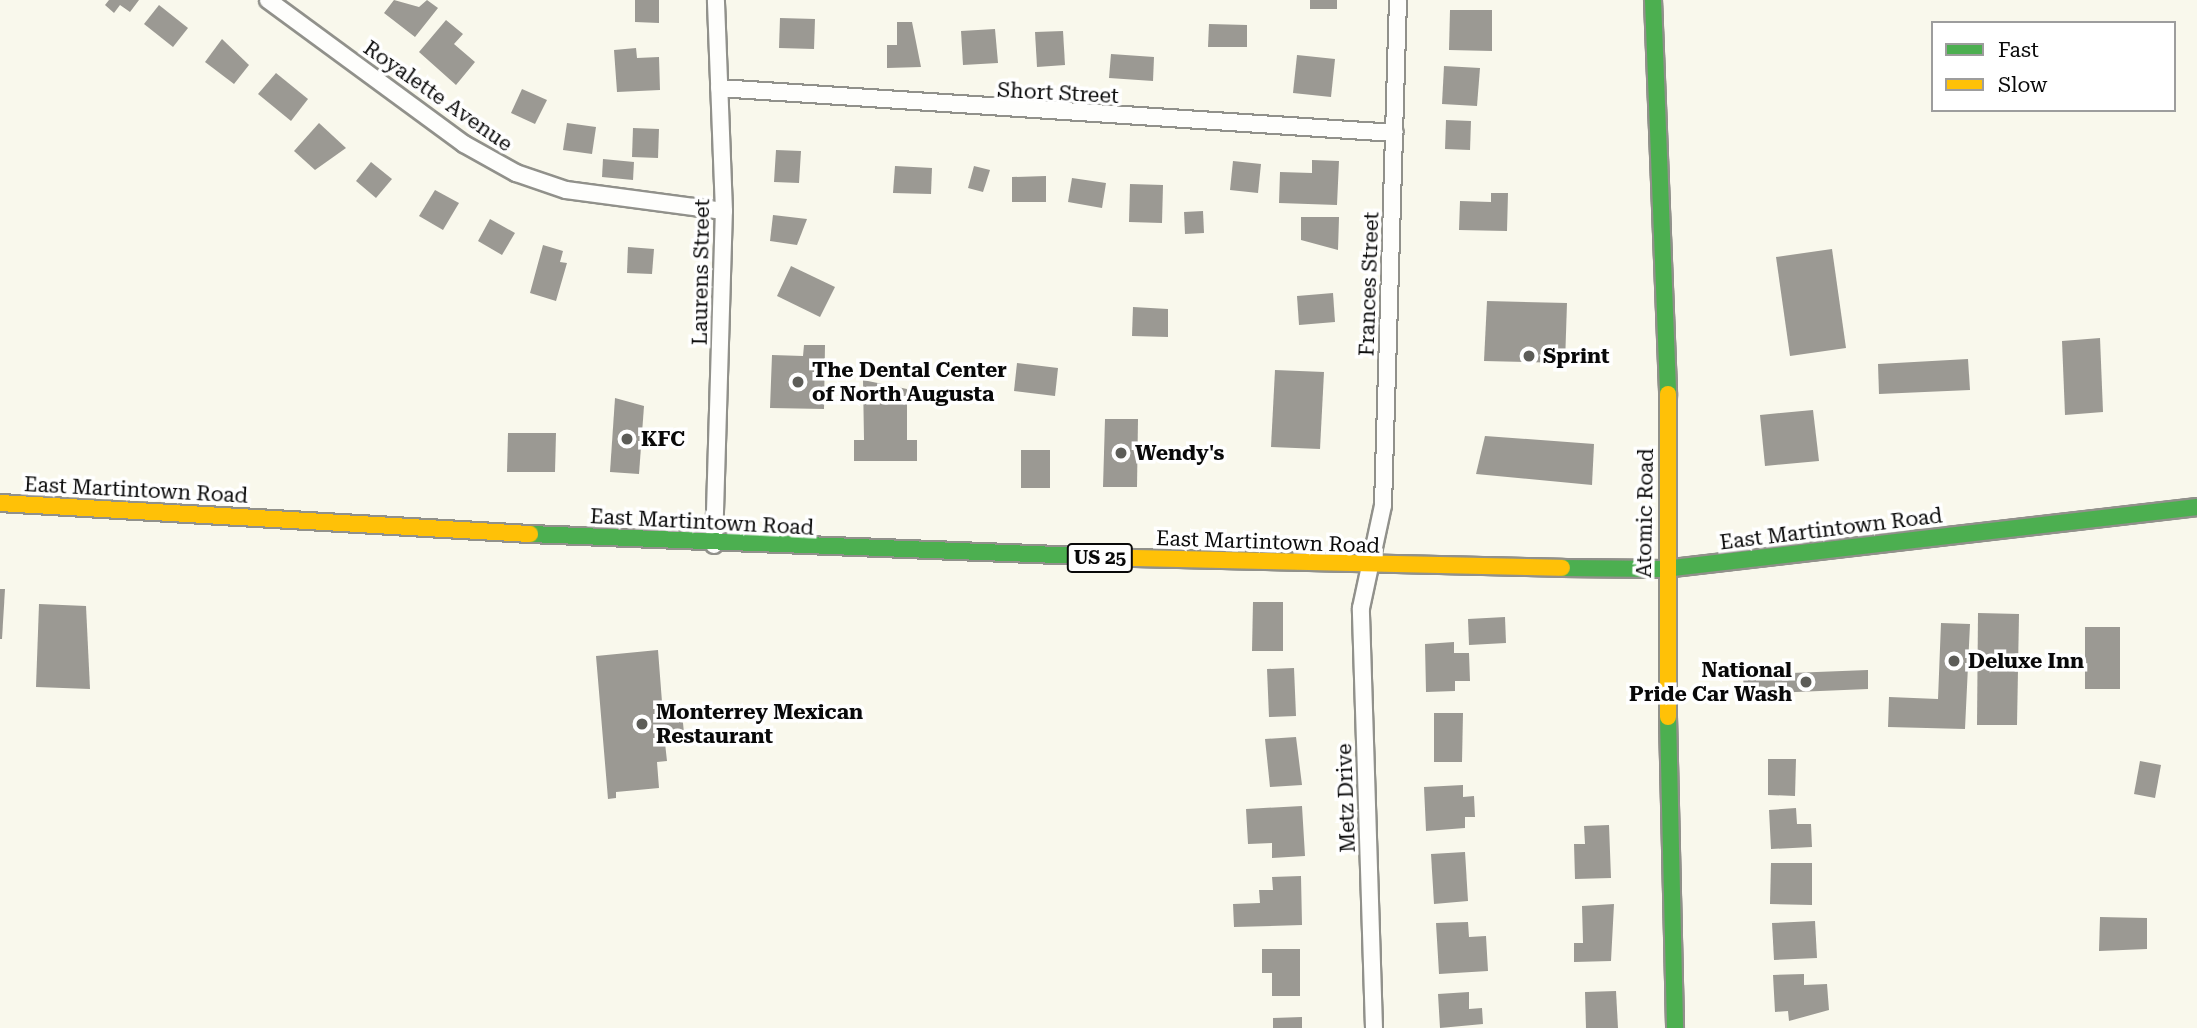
<!DOCTYPE html>
<style>
body{margin:0}
#map{position:relative;width:2197px;height:1028px;overflow:hidden;background:#f9f8ec;font-family:"Roboto Serif",serif}
div>[style]{position:absolute}
[style*='--x']{left:calc(var(--x)*1px);top:calc(var(--y)*1px);width:calc(var(--w)*1px);rotate:calc(var(--a)*1deg)}
.building>*{inset:0;background:#9b9993}
.roads{filter:drop-shadow(2px 0 #91918b) drop-shadow(-2px 0 #91918b) drop-shadow(0 2px #91918b) drop-shadow(0 -2px #91918b)}
.street>*{height:16px;margin:-8px;padding:0 8px;transform-origin:8px;border-radius:8px;background:#fefefc}
.fast>*{height:16px;margin:-8px;padding:0 8px;transform-origin:8px;border-radius:8px;background:#4caf50}
.slow>*{height:16px;margin:-8px;padding:0 8px;transform-origin:8px;border-radius:8px;background:#ffc107}
.dots>*{width:19px;height:19px;translate:-50% -50%;box-sizing:border-box;border:4px solid #fff;border-radius:50%}
span{translate:-50% -50%;white-space:nowrap;text-align:center;line-height:1.15;-webkit-text-stroke:7px #fff;paint-order:stroke}
.shield-label span{padding:2px 5px;background:#fff;border:2px solid;border-radius:5px;-webkit-text-stroke-width:0}
.shield-label{font-size:19px;color:#090909;font-weight:700}
.street-label{font-size:21px;color:#090909}
.poi-label{font-size:21px;color:#090909;font-weight:700}
.left{translate:0 -50%;text-align:left}
.right{translate:-100% -50%;text-align:right}
.legend{position:absolute;left:1931px;top:21px;width:245px;height:91px;box-sizing:border-box;background:#fff;border:2px solid #9d9d9d;margin:0;padding:9px 12px;list-style:none;font-size:21px;color:#090909}
.legend li{display:flex;align-items:center;gap:14px;height:35px}
.legend b{width:35px;border:2px solid #9d9d9d}
</style>
<div id="map">
<div class="building">
<div style="clip-path:polygon(109px 0,139px 0,130px 12px,120px 5px,114px 13px,105px 5px)"></div>
<div style="clip-path:polygon(394px 0,419px 7px,427px 0,438px 8px,415px 37px,384px 13px)"></div>
<div style="clip-path:polygon(635px 0,659px 0,659px 23px,635px 22px)"></div>
<div style="clip-path:polygon(1310px 0,1337px 0,1337px 9px,1310px 9px)"></div>
<div style="clip-path:polygon(159px 5px,188px 28px,173px 47px,144px 24px)"></div>
<div style="clip-path:polygon(1450px 10px,1492px 10px,1492px 51px,1449px 50px)"></div>
<div style="clip-path:polygon(780px 18px,815px 19px,814px 49px,779px 48px)"></div>
<div style="clip-path:polygon(446px 20px,463px 34px,454px 44px,475px 62px,456px 85px,419px 52px)"></div>
<div style="clip-path:polygon(897px 22px,912px 22px,921px 67px,887px 68px,887px 45px,897px 45px)"></div>
<div style="clip-path:polygon(1209px 24px,1247px 25px,1247px 47px,1208px 47px)"></div>
<div style="clip-path:polygon(995px 29px,998px 63px,963px 65px,961px 31px)"></div>
<div style="clip-path:polygon(1063px 31px,1065px 65px,1037px 67px,1035px 32px)"></div>
<div style="clip-path:polygon(222px 39px,249px 65px,234px 84px,205px 62px)"></div>
<div style="clip-path:polygon(636px 48px,637px 58px,659px 57px,660px 90px,617px 92px,614px 50px)"></div>
<div style="clip-path:polygon(1111px 54px,1154px 57px,1153px 81px,1109px 78px)"></div>
<div style="clip-path:polygon(1297px 55px,1335px 59px,1331px 97px,1293px 93px)"></div>
<div style="clip-path:polygon(1444px 66px,1480px 68px,1477px 106px,1442px 104px)"></div>
<div style="clip-path:polygon(276px 73px,308px 99px,291px 121px,258px 94px)"></div>
<div style="clip-path:polygon(522px 89px,547px 100px,535px 124px,511px 113px)"></div>
<div style="clip-path:polygon(1446px 120px,1471px 121px,1470px 150px,1445px 149px)"></div>
<div style="clip-path:polygon(319px 123px,346px 148px,315px 170px,294px 151px)"></div>
<div style="clip-path:polygon(567px 123px,596px 127px,592px 154px,563px 150px)"></div>
<div style="clip-path:polygon(633px 128px,659px 129px,658px 158px,632px 157px)"></div>
<div style="clip-path:polygon(776px 150px,801px 151px,799px 183px,774px 182px)"></div>
<div style="clip-path:polygon(603px 159px,634px 162px,633px 180px,602px 177px)"></div>
<div style="clip-path:polygon(1312px 160px,1339px 161px,1337px 205px,1279px 203px,1280px 172px,1312px 173px)"></div>
<div style="clip-path:polygon(1233px 161px,1261px 164px,1258px 193px,1230px 190px)"></div>
<div style="clip-path:polygon(371px 162px,392px 179px,376px 198px,356px 181px)"></div>
<div style="clip-path:polygon(895px 166px,932px 168px,931px 194px,893px 193px)"></div>
<div style="clip-path:polygon(974px 166px,990px 170px,983px 192px,968px 188px)"></div>
<div style="clip-path:polygon(1046px 176px,1046px 202px,1012px 202px,1012px 177px)"></div>
<div style="clip-path:polygon(1072px 178px,1106px 183px,1102px 208px,1068px 202px)"></div>
<div style="clip-path:polygon(1130px 184px,1163px 185px,1162px 223px,1129px 222px)"></div>
<div style="clip-path:polygon(435px 190px,459px 203px,443px 230px,419px 216px)"></div>
<div style="clip-path:polygon(1491px 193px,1508px 193px,1507px 231px,1459px 230px,1460px 201px,1491px 202px)"></div>
<div style="clip-path:polygon(1203px 211px,1204px 233px,1185px 234px,1184px 212px)"></div>
<div style="clip-path:polygon(773px 215px,807px 219px,797px 245px,770px 241px)"></div>
<div style="clip-path:polygon(1301px 217px,1339px 217px,1338px 250px,1301px 240px)"></div>
<div style="clip-path:polygon(490px 219px,515px 233px,502px 255px,478px 241px)"></div>
<div style="clip-path:polygon(543px 245px,563px 251px,560px 262px,567px 263px,556px 301px,530px 293px)"></div>
<div style="clip-path:polygon(628px 247px,654px 249px,652px 274px,627px 273px)"></div>
<div style="clip-path:polygon(1832px 249px,1846px 348px,1790px 356px,1776px 257px)"></div>
<div style="clip-path:polygon(791px 266px,835px 287px,820px 317px,777px 296px)"></div>
<div style="clip-path:polygon(1333px 293px,1335px 322px,1299px 325px,1297px 296px)"></div>
<div style="clip-path:polygon(1487px 301px,1567px 303px,1565px 363px,1484px 361px)"></div>
<div style="clip-path:polygon(1133px 307px,1168px 309px,1168px 337px,1132px 336px)"></div>
<div style="clip-path:polygon(2100px 338px,2103px 412px,2065px 415px,2062px 341px)"></div>
<div style="clip-path:polygon(804px 345px,825px 345px,824px 409px,770px 408px,772px 355px,803px 356px)"></div>
<div style="clip-path:polygon(1968px 359px,1970px 390px,1879px 394px,1878px 364px)"></div>
<div style="clip-path:polygon(1017px 363px,1058px 368px,1055px 396px,1014px 391px)"></div>
<div style="clip-path:polygon(1275px 370px,1324px 372px,1320px 449px,1271px 447px)"></div>
<div style="clip-path:polygon(863px 380px,907px 389px,907px 440px,917px 440px,917px 461px,854px 461px,854px 440px,864px 440px)"></div>
<div style="clip-path:polygon(615px 398px,644px 406px,639px 474px,610px 472px)"></div>
<div style="clip-path:polygon(1813px 410px,1819px 461px,1765px 466px,1760px 415px)"></div>
<div style="clip-path:polygon(1105px 419px,1138px 419px,1137px 487px,1103px 487px)"></div>
<div style="clip-path:polygon(508px 433px,556px 433px,555px 472px,507px 472px)"></div>
<div style="clip-path:polygon(1485px 436px,1594px 444px,1592px 485px,1476px 474px)"></div>
<div style="clip-path:polygon(1021px 450px,1050px 450px,1050px 488px,1021px 488px)"></div>
<div style="clip-path:polygon(0 589px,5px 589px,2px 639px,0 639px)"></div>
<div style="clip-path:polygon(1253px 602px,1283px 602px,1283px 651px,1252px 651px)"></div>
<div style="clip-path:polygon(39px 604px,86px 606px,90px 689px,36px 687px)"></div>
<div style="clip-path:polygon(1978px 613px,2019px 614px,2017px 725px,1977px 725px)"></div>
<div style="clip-path:polygon(1505px 617px,1506px 643px,1469px 645px,1468px 619px)"></div>
<div style="clip-path:polygon(1941px 623px,1970px 624px,1965px 729px,1888px 727px,1889px 697px,1938px 699px)"></div>
<div style="clip-path:polygon(2085px 627px,2120px 627px,2120px 689px,2085px 689px)"></div>
<div style="clip-path:polygon(1454px 642px,1454px 653px,1469px 653px,1470px 681px,1455px 681px,1455px 691px,1426px 692px,1425px 644px)"></div>
<div style="clip-path:polygon(658px 650px,663px 715px,682px 713px,684px 733px,664px 734px,667px 761px,657px 762px,659px 788px,616px 792px,616px 798px,608px 799px,596px 656px)"></div>
<div style="clip-path:polygon(1294px 668px,1296px 716px,1269px 717px,1267px 669px)"></div>
<div style="clip-path:polygon(1868px 670px,1868px 689px,1744px 694px,1743px 675px)"></div>
<div style="clip-path:polygon(1434px 713px,1463px 713px,1462px 762px,1434px 762px)"></div>
<div style="clip-path:polygon(1296px 737px,1302px 785px,1270px 787px,1265px 739px)"></div>
<div style="clip-path:polygon(1768px 759px,1796px 759px,1795px 796px,1768px 795px)"></div>
<div style="clip-path:polygon(2140px 761px,2161px 765px,2155px 798px,2134px 794px)"></div>
<div style="clip-path:polygon(1463px 785px,1463px 797px,1474px 796px,1475px 817px,1465px 817px,1465px 828px,1426px 831px,1424px 787px)"></div>
<div style="clip-path:polygon(1302px 806px,1305px 856px,1272px 858px,1272px 843px,1248px 844px,1246px 809px)"></div>
<div style="clip-path:polygon(1796px 808px,1797px 824px,1811px 824px,1812px 847px,1771px 849px,1769px 810px)"></div>
<div style="clip-path:polygon(1609px 825px,1611px 878px,1575px 879px,1574px 844px,1585px 844px,1584px 826px)"></div>
<div style="clip-path:polygon(1465px 852px,1468px 901px,1434px 904px,1431px 854px)"></div>
<div style="clip-path:polygon(1771px 863px,1812px 863px,1812px 905px,1770px 904px)"></div>
<div style="clip-path:polygon(1301px 876px,1302px 925px,1234px 927px,1233px 904px,1260px 903px,1259px 890px,1273px 890px,1272px 877px)"></div>
<div style="clip-path:polygon(1614px 904px,1611px 961px,1574px 962px,1574px 943px,1583px 943px,1582px 906px)"></div>
<div style="clip-path:polygon(2100px 917px,2147px 918px,2147px 949px,2099px 951px)"></div>
<div style="clip-path:polygon(1815px 921px,1817px 958px,1774px 960px,1772px 923px)"></div>
<div style="clip-path:polygon(1468px 922px,1469px 937px,1486px 936px,1488px 971px,1439px 974px,1436px 923px)"></div>
<div style="clip-path:polygon(1262px 949px,1300px 949px,1300px 996px,1272px 996px,1272px 973px,1262px 973px)"></div>
<div style="clip-path:polygon(1804px 974px,1804px 985px,1827px 984px,1829px 1010px,1789px 1021px,1788px 1011px,1775px 1012px,1773px 975px)"></div>
<div style="clip-path:polygon(1616px 991px,1618px 1028px,1586px 1028px,1585px 992px)"></div>
<div style="clip-path:polygon(1469px 992px,1469px 1009px,1482px 1008px,1483px 1024px,1440px 1028px,1438px 994px)"></div>
<div style="clip-path:polygon(1302px 1017px,1302px 1028px,1273px 1028px,1273px 1018px)"></div>
</div>
<div class="roads">
<div class="street">
<div style="--x:268;--y:0;--w:243;--a:36.3"></div>
<div style="--x:464;--y:144;--w:60;--a:29.1"></div>
<div style="--x:516;--y:173;--w:53;--a:18.8"></div>
<div style="--x:566;--y:190;--w:159;--a:7.6"></div>
<div style="--x:719;--y:88;--w:677;--a:3.81"></div>
<div style="--x:714;--y:545;--w:334;--a:-88.3"></div>
<div style="--x:724;--y:211;--w:211;--a:-92.2"></div>
<div style="--x:1374;--y:1028;--w:420;--a:-91.8"></div>
<div style="--x:1361;--y:608;--w:105;--a:-77.9"></div>
<div style="--x:1383;--y:505;--w:505;--a:-88.3"></div>
</div>
<div class="fast">
<div style="--x:1653;--y:0;--w:394;--a:87.8"></div>
<div style="--x:530;--y:534;--w:602;--a:2.28"></div>
<div style="--x:1562;--y:568;--w:102;--a:0.6"></div>
<div style="--x:1664;--y:569;--w:537;--a:-6.63"></div>
<div style="--x:1668;--y:717;--w:311;--a:88.7"></div>
</div>
<div class="slow">
<div style="--x:0;--y:503;--w:531;--a:3.35"></div>
<div style="--x:1132;--y:558;--w:430;--a:1.3"></div>
<div style="--x:1668;--y:717;--w:323;--a:-90"></div>
</div>
</div>
<div class="dots">
<div style="left:1529px;top:356px;background:#5d5d58"></div>
<div style="left:798px;top:382px;background:#5d5d58"></div>
<div style="left:627px;top:439px;background:#5d5d58"></div>
<div style="left:1121px;top:453px;background:#5d5d58"></div>
<div style="left:1954px;top:661px;background:#5d5d58"></div>
<div style="left:1806px;top:682px;background:#5d5d58"></div>
<div style="left:642px;top:724px;background:#5d5d58"></div>
</div>
<div class="shield-label">
<span style="left:1100px;top:558px">US 25</span>
</div>
<div class="street-label">
<span style="left:1058px;top:93px;rotate:3deg">Short Street</span>
<span style="left:438px;top:96px;rotate:35deg">Royalette Avenue</span>
<span style="left:701px;top:272px;rotate:-89deg">Laurens Street</span>
<span style="left:1369px;top:284px;rotate:-88deg">Frances Street</span>
<span style="left:136px;top:490px;rotate:3deg">East Martintown Road</span>
<span style="left:1645px;top:513px;rotate:-89deg">Atomic Road</span>
<span style="left:702px;top:522px;rotate:3deg">East Martintown Road</span>
<span style="left:1831px;top:529px;rotate:-7deg">East Martintown Road</span>
<span style="left:1268px;top:542px;rotate:2deg">East Martintown Road</span>
<span style="left:1346px;top:798px;rotate:-92deg">Metz Drive</span>
</div>
<div class="poi-label">
<span class="left" style="left:1543px;top:356px">Sprint</span>
<span class="left" style="left:812px;top:382px">The Dental Center<br>of North Augusta</span>
<span class="left" style="left:641px;top:439px">KFC</span>
<span class="left" style="left:1135px;top:453px">Wendy's</span>
<span class="left" style="left:1968px;top:661px">Deluxe Inn</span>
<span class="right" style="left:1792px;top:682px">National<br>Pride Car Wash</span>
<span class="left" style="left:656px;top:724px">Monterrey Mexican<br>Restaurant</span>
</div>
<ul class="legend">
<li><b style="height:9px;background:#4caf50"></b>Fast</li>
<li><b style="height:9px;background:#ffc107"></b>Slow</li>
</ul>
</div>
